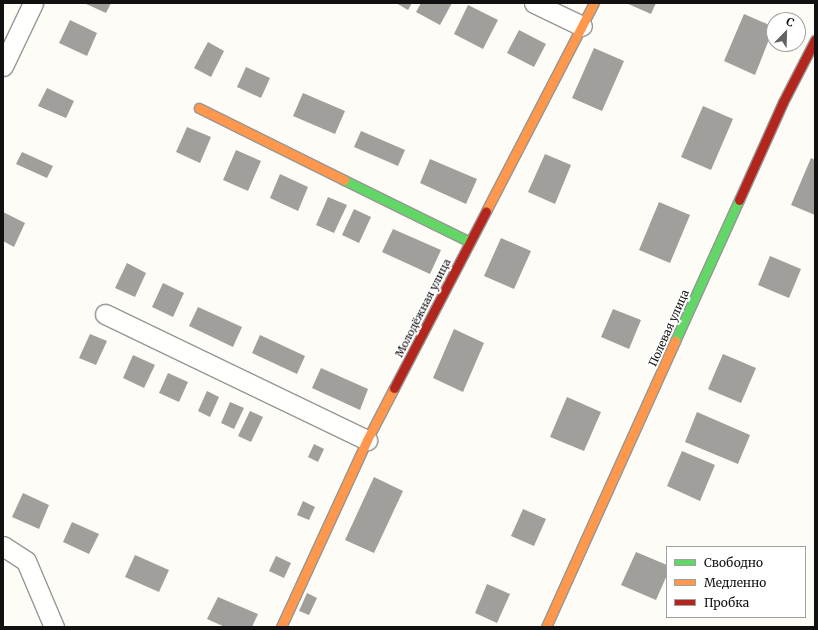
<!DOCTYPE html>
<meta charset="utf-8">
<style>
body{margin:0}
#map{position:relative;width:818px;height:630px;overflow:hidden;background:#fdfcf7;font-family:Merriweather,serif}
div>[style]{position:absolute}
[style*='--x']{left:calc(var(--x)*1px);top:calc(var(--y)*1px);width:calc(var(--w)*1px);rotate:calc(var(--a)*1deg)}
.building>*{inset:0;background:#a19f9c}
.roads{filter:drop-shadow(1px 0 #979795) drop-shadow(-1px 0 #979795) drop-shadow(0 1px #979795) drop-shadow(0 -1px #979795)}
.street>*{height:19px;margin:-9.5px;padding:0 9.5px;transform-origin:9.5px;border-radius:9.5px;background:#fffffe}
.fast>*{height:9px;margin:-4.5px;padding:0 4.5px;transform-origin:4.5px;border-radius:4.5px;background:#63d668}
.slow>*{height:9px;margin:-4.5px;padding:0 4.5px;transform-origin:4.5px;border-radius:4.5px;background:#ff974d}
.jam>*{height:9px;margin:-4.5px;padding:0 4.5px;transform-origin:4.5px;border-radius:4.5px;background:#b3261e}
span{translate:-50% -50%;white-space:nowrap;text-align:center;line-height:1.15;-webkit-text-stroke:4px #fff;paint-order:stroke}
.street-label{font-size:11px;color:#111}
.frame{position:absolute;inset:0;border:4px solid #111;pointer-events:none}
.legend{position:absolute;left:666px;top:546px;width:140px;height:72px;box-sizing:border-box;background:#fff;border:1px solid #a0a0a0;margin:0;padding:5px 7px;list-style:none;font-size:12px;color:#111}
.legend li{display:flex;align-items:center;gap:8px;height:20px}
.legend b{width:20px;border:1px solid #a0a0a0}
.north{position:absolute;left:766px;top:12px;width:40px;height:40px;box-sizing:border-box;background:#fff;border:1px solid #a0a0a0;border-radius:50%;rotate:23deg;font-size:11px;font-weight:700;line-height:16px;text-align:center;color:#111}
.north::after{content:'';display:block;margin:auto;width:14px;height:18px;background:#646362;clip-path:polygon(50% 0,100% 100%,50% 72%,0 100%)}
</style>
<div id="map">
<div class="building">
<div style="clip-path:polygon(84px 3px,111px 3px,106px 13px)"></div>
<div style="clip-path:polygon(396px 3px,412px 3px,408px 10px)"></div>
<div style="clip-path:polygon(421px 3px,452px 3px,440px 25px,416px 12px)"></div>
<div style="clip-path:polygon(626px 3px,656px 3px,651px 14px)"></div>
<div style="clip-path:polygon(468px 5px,498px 20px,483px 49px,454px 34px)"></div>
<div style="clip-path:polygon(744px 14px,774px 27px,755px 75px,724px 61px)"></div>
<div style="clip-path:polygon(70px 20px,97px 33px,87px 56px,59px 43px)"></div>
<div style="clip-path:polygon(519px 30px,546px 44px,534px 67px,507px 53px)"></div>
<div style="clip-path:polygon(208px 42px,224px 51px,211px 77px,194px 68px)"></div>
<div style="clip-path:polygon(594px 48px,624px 61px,602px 111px,572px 98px)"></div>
<div style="clip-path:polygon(246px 67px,270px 78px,261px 98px,237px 87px)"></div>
<div style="clip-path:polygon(47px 88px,74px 101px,66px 118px,38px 106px)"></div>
<div style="clip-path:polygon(303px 93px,345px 111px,335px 134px,293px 116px)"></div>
<div style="clip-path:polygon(703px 106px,733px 119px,711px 170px,681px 157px)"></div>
<div style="clip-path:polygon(187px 127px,211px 137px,200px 163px,176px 152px)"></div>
<div style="clip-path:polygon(361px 131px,405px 150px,398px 166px,354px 147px)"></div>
<div style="clip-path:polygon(236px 150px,261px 161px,248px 191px,223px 180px)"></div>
<div style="clip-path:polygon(22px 152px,53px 166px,47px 178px,16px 164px)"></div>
<div style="clip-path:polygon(545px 154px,571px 165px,555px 204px,528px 192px)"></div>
<div style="clip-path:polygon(811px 158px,815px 160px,815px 215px,791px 205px)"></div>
<div style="clip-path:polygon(430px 159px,477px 179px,466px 204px,420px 183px)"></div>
<div style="clip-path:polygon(280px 174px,308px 187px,298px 211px,270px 198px)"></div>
<div style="clip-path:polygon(328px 197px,347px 205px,334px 233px,316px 225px)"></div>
<div style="clip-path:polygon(659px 202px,690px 215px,670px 263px,639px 250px)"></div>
<div style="clip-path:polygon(354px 209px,371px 217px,359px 243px,342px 235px)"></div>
<div style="clip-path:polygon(3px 212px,25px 223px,14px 247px,3px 241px)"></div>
<div style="clip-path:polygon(393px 229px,441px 250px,430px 274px,382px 252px)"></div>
<div style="clip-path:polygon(501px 238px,531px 251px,514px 289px,484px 276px)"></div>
<div style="clip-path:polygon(770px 256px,801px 269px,789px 298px,758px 285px)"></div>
<div style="clip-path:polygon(127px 263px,146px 273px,135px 297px,115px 288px)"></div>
<div style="clip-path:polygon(163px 283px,184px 293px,173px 317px,152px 307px)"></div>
<div style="clip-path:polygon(198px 307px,242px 327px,233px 347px,189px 326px)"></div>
<div style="clip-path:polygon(613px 309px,641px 320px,629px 349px,601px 337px)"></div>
<div style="clip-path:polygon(454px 329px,484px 343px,463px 392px,433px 378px)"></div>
<div style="clip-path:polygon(90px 334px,107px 341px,96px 365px,79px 358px)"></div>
<div style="clip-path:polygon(260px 335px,305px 356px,297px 374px,252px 353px)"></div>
<div style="clip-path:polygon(723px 354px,756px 368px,741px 403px,708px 389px)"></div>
<div style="clip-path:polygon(133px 355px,155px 365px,144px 388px,123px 378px)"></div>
<div style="clip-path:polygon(321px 368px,368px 389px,360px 410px,312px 388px)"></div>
<div style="clip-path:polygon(168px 373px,188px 382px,179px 402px,159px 393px)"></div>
<div style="clip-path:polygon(207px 391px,219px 397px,210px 417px,198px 411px)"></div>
<div style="clip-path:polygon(567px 397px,601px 412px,584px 451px,550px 437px)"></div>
<div style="clip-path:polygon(230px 402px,244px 408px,234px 429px,221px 423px)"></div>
<div style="clip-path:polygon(250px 411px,263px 417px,251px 442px,238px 436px)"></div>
<div style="clip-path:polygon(697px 412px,750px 435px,738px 464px,685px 442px)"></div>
<div style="clip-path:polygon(314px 444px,324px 449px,318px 462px,308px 457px)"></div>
<div style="clip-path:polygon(682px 451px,715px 465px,700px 501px,667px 486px)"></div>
<div style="clip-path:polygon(374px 477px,403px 491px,374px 553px,345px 540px)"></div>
<div style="clip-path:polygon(23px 493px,49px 505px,39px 529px,12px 517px)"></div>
<div style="clip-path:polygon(303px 501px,315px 507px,309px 520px,297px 515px)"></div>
<div style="clip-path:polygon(523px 509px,546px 519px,534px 546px,511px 536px)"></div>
<div style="clip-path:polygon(72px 522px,99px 534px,89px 554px,63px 542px)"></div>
<div style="clip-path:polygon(636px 552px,667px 565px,667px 575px,656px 600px,621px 585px)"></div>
<div style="clip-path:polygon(135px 555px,169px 570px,159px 592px,125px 577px)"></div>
<div style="clip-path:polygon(276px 556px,291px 563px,284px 578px,269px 571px)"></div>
<div style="clip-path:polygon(487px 584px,510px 594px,497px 623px,475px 613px)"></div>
<div style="clip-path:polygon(307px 593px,317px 598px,309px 615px,299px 611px)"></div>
<div style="clip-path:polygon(218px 597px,258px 614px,252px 627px,225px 627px,207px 619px)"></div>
</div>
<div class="roads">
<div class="street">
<div style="--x:534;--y:3;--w:53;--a:25.6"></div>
<div style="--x:3;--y:66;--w:70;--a:-64.5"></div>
<div style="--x:105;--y:314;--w:291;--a:25.7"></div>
<div style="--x:3;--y:546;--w:27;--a:33"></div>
<div style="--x:26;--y:561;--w:72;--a:67"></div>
</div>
<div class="fast">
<div style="--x:344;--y:180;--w:140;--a:26.2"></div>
<div style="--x:675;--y:341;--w:155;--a:-65.6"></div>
</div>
<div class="slow">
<div style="--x:199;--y:108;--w:162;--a:26.4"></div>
<div style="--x:486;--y:211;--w:234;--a:-62.6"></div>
<div style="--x:281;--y:627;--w:206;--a:-65.3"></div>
<div style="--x:367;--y:440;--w:59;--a:-62.6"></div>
<div style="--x:546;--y:627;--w:314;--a:-65.7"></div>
</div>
<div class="jam">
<div style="--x:739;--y:200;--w:107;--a:-65.8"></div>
<div style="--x:783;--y:102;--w:70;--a:-62.7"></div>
<div style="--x:394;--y:388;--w:199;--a:-62.5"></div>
</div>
</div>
<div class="street-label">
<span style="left:423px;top:308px;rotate:-63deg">Молодёжная улица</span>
<span style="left:669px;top:328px;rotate:-66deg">Полевая улица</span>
</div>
<div class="frame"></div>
<ul class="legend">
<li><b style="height:5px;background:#63d668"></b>Свободно</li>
<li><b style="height:5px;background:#ff974d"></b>Медленно</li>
<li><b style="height:5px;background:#b3261e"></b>Пробка</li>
</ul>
<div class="north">С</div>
</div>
